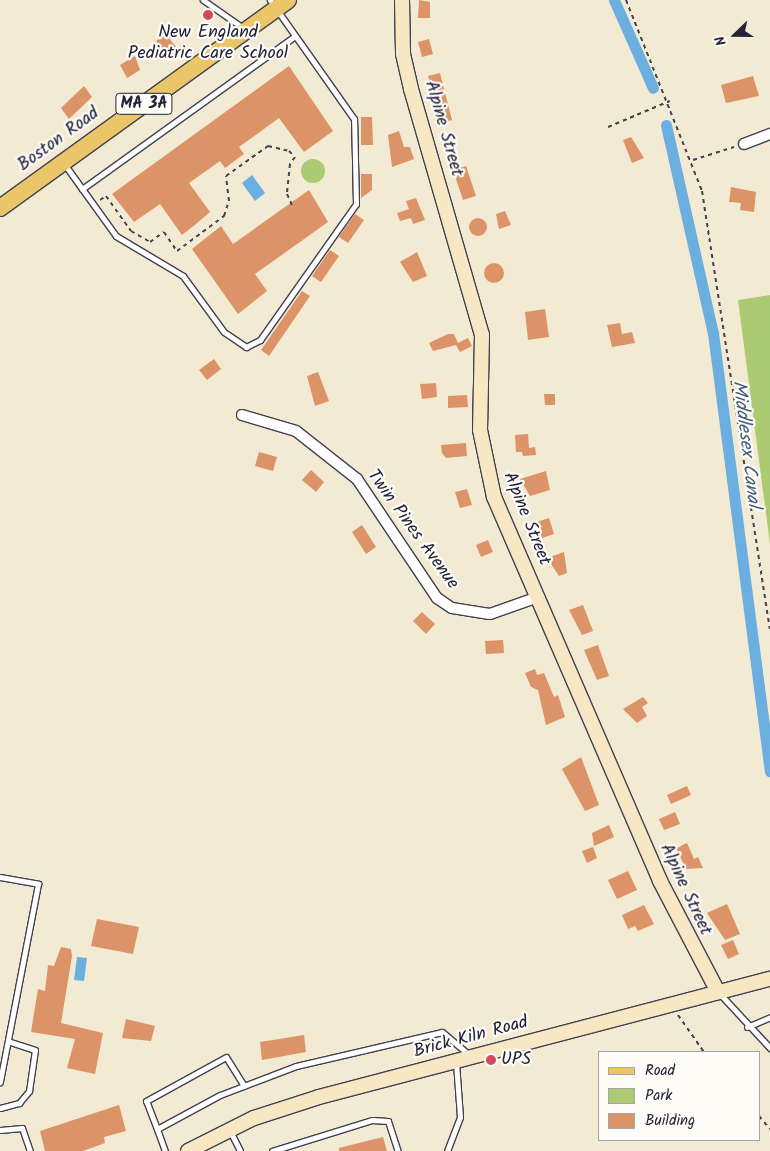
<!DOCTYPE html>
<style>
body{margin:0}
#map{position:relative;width:770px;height:1151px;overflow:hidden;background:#f2ead3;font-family:Kalam,sans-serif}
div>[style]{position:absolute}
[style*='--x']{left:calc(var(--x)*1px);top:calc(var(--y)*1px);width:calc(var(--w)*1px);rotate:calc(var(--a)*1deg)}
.green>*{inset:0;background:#acca71}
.round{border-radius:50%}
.water>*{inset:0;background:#6bafe0}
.canal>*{height:11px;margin:-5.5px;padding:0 5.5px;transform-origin:5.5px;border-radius:5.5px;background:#6bafe0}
.building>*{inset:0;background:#dc9368}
.path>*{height:2px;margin-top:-1px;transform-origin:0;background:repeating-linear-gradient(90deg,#414052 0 4px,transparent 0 8px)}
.roads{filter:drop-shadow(1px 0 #414052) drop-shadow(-1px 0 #414052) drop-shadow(0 1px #414052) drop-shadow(0 -1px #414052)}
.lane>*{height:5px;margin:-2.5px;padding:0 2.5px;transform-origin:2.5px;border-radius:2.5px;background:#fff}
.street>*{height:10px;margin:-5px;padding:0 5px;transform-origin:5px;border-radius:5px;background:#fff}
.secondary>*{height:14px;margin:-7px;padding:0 7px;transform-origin:7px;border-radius:7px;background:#f7e8c3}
.primary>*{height:16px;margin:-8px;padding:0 8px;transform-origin:8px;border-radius:8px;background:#ebc669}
.dots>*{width:14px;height:14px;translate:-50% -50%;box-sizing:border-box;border:2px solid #fdfcf7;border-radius:50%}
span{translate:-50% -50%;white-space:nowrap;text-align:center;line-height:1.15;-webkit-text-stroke:4.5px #fdfcf7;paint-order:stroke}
.shield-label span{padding:1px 4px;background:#fdfcf7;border:1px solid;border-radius:4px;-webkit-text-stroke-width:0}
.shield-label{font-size:16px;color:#22223b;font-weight:700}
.poi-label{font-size:18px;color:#22223b}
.left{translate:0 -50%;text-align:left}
.street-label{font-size:18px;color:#22223b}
.water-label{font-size:19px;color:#3f5a7d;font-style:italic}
.legend{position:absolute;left:598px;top:1051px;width:162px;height:90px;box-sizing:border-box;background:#fdfcf7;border:1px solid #a5a5ac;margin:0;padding:6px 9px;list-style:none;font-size:15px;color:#22223b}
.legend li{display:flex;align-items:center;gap:10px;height:25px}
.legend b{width:25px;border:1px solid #a5a5ac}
.north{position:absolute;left:710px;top:10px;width:50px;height:50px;-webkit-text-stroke:4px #fdfcf7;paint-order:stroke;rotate:248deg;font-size:14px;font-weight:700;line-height:20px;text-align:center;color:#22223b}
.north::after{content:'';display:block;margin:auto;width:18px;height:22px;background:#22223b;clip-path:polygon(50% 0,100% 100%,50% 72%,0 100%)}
</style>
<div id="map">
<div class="green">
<div class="round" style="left:301px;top:159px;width:24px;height:24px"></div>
<div style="clip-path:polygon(770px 295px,770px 544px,738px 300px)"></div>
</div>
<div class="water">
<div style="clip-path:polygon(252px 175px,265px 193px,255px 201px,242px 183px)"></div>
<div style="clip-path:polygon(77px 957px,87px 958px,84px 981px,74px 980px)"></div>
</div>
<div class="canal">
<div style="--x:614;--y:0;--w:96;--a:66.1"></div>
<div style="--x:666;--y:125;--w:213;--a:77.3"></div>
<div style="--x:713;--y:333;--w:442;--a:82.6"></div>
</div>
<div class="building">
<div style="clip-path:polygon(419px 0,430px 2px,430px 18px,418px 18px)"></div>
<div style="clip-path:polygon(166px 34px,176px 47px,165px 54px,156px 41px)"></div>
<div style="clip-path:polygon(429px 39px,433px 54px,422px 57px,418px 42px)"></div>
<div style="clip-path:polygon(135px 56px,140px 70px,127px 78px,120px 65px)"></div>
<div style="clip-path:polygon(289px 66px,333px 131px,304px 152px,279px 118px,239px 147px,244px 154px,225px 168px,220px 161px,189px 183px,210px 212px,196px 224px,182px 235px,160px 204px,134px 222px,112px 194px)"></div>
<div style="clip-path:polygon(440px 73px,452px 120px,441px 123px,428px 76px)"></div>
<div style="clip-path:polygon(753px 76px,759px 96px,726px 103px,721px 85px)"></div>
<div style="clip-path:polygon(84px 86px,92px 97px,69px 119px,61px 108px)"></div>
<div style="clip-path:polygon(361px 117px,372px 117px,373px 145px,361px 145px)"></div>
<div style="clip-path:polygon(399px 131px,404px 147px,410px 147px,414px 159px,392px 167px,388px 135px)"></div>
<div style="clip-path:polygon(631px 137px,644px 158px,632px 163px,623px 140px)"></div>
<div style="clip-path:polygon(466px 166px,476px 196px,463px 200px,453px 170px)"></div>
<div style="clip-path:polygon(361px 174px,372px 174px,372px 190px,361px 198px)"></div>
<div style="clip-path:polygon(731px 187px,756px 192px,754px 212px,740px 210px,741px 203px,729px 202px)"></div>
<div style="clip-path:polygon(309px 190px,328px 222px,255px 274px,267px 291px,238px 314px,192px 249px,221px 226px,233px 244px)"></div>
<div style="clip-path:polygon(416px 198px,425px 220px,413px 224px,411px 218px,400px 221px,397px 213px,409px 209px,406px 201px)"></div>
<div style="clip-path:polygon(505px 211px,511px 225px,499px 229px,496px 214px)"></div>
<div style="clip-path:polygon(355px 214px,364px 220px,348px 243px,339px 237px)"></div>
<div class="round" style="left:469px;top:218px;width:18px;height:18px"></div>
<div style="clip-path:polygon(330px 250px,339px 256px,321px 282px,312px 276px)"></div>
<div style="clip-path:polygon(417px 252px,427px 276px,413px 282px,400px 262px)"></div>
<div class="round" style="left:484px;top:263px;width:20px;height:20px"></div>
<div style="clip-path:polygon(302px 291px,310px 296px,269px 356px,261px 350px)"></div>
<div style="clip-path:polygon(545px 309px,549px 337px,528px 340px,525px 312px)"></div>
<div style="clip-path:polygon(620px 323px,622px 334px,632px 332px,635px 343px,612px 347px,607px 325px)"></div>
<div style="clip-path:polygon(448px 334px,454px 334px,458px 343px,468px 338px,472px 346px,460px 352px,456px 345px,433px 351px,429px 343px)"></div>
<div style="clip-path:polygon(214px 359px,221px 369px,207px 380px,199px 370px)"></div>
<div style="clip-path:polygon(318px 372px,329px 401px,315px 406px,307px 376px)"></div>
<div style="clip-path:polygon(436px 383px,437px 397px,422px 399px,420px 384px)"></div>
<div style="clip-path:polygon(544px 394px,555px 394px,555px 405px,545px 405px)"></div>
<div style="clip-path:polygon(467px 395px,468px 407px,448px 408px,448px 396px)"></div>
<div style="clip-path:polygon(528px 434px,529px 448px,535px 447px,536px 455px,523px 456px,522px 452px,516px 452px,515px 435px)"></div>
<div style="clip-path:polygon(466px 443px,467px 456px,446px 458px,442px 453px,441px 445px)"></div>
<div style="clip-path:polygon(259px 452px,277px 457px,273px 471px,255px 466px)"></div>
<div style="clip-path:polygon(311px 470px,324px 482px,316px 492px,302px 480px)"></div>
<div style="clip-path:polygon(546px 471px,550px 490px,530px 496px,520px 479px)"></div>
<div style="clip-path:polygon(467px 489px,472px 505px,460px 508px,455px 492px)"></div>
<div style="clip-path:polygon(549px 518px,554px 534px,542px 538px,537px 522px)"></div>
<div style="clip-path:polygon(362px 525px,376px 547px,366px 554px,352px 532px)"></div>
<div style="clip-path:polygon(488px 540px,493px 552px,481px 557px,476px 545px)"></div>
<div style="clip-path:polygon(564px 552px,567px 573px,559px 576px,547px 558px)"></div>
<div style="clip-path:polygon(583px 605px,593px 631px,582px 635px,569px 610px)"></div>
<div style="clip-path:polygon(422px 612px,435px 624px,426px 634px,413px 621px)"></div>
<div style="clip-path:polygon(503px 640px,504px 653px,486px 654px,485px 641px)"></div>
<div style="clip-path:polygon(598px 645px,609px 676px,597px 680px,584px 650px)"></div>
<div style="clip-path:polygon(535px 669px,537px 675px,544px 673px,554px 697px,558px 695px,565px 717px,546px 725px,538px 690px,531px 687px,525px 673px)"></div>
<div style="clip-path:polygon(643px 697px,648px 703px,642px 707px,647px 716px,637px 723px,623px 709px)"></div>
<div style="clip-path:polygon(581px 757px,599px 805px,585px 811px,562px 769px)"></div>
<div style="clip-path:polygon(687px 786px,691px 795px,671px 804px,667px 795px)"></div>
<div style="clip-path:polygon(675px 812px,680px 824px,664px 830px,659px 819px)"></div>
<div style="clip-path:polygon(609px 825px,614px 837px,594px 846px,592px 833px)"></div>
<div style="clip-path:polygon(687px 843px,694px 859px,698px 857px,703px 868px,686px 869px,676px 848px)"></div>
<div style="clip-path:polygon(593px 847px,597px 858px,587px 863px,582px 851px)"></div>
<div style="clip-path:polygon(628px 871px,637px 890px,617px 899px,608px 880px)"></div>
<div style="clip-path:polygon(727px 904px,740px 934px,725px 940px,707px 913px)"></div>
<div style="clip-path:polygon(644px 905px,654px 924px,638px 931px,635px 926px,628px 929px,622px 915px)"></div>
<div style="clip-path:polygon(97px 919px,139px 927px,133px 954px,91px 946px)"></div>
<div style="clip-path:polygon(733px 940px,739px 954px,728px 959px,721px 945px)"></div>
<div style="clip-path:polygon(61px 947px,71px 949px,72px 956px,61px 1023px,103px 1033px,95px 1074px,67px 1068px,75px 1039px,31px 1032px,38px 989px,45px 991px,48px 965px,54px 966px)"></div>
<div style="clip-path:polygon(126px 1019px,155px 1026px,151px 1041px,122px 1038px)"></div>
<div style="clip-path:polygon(304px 1035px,306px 1052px,262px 1060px,260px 1042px)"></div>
<div style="clip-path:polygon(119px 1105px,126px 1131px,104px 1137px,105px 1143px,83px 1151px,45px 1151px,40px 1131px)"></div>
<div style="clip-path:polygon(383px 1137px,387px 1151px,339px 1151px,339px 1148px)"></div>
</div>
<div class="path">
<div style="--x:626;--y:0;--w:206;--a:68.3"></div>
<div style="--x:702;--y:191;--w:443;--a:81.2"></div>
<div style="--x:608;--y:127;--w:67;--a:-22.8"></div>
<div style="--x:693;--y:160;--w:43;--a:-17.6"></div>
<div style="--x:100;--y:200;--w:7;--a:-34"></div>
<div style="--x:106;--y:196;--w:43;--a:54.5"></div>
<div style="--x:131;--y:231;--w:22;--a:30"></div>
<div style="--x:150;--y:242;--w:17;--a:-36"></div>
<div style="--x:164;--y:232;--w:23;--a:56"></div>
<div style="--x:177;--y:251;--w:59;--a:-36.7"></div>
<div style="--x:224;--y:216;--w:16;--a:-72"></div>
<div style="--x:229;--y:201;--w:25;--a:-97"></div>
<div style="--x:226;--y:176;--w:52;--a:-35.5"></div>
<div style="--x:268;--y:146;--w:22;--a:13"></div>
<div style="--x:289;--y:151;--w:8;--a:45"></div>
<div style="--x:295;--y:157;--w:9;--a:126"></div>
<div style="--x:290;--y:164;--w:30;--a:96"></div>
<div style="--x:287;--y:194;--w:12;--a:66"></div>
<div style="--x:678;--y:1015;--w:45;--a:54.9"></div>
<div style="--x:759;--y:1116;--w:17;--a:50"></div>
</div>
<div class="roads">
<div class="lane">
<div style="--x:203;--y:0;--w:49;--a:35"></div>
<div style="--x:65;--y:165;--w:87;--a:54.3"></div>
<div style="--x:116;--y:236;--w:78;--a:30.8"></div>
<div style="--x:183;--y:276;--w:69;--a:53.8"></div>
<div style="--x:224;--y:332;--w:27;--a:34"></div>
<div style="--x:246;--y:347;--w:16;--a:-27"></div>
<div style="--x:260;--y:340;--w:166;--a:-54.8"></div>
<div style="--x:356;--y:204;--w:85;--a:-91.3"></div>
<div style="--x:354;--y:119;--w:146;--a:-125.2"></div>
<div style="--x:82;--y:189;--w:262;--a:-35.7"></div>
<div style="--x:0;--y:877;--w:39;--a:10"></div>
<div style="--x:38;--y:884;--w:202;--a:100.9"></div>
<div style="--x:720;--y:994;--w:74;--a:47.2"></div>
<div style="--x:747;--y:1027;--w:25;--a:-23"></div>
<div style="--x:0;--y:1108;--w:20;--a:-15"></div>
<div style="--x:19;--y:1103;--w:16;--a:-50"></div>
<div style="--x:29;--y:1091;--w:41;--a:-81.7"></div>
<div style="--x:35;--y:1050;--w:28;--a:-162"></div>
<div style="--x:157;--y:1129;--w:30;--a:-111"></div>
<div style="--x:146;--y:1101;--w:91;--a:-28.8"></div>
<div style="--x:226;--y:1057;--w:34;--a:58"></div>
<div style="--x:0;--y:1130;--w:22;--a:-5"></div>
<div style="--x:22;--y:1128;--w:24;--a:71"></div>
<div style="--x:230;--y:1131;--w:22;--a:63"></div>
<div style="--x:165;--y:1151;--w:23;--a:-110"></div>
<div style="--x:157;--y:1129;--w:72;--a:-28.4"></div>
<div style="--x:220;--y:1095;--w:81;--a:-20.9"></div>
<div style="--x:296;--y:1066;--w:150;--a:-13.1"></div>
<div style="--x:442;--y:1032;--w:38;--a:40"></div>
<div style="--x:272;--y:1151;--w:105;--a:-17.2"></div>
<div style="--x:372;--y:1120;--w:16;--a:4"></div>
<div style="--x:388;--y:1121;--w:32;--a:72"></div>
<div style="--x:447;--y:1151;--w:36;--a:-69"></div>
<div style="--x:460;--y:1117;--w:54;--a:-94.2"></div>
</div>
<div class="street">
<div style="--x:744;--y:144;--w:28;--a:-21"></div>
<div style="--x:242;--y:415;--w:56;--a:16.5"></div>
<div style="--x:296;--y:431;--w:78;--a:38.2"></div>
<div style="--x:357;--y:479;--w:143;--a:56.1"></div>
<div style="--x:437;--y:598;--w:18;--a:34"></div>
<div style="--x:452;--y:608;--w:38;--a:9"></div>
<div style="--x:490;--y:614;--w:51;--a:-19.5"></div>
</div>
<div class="secondary">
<div style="--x:402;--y:0;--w:54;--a:88.9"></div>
<div style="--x:403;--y:54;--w:36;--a:77"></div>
<div style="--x:411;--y:89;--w:256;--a:73.9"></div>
<div style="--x:482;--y:335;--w:95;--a:91.2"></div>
<div style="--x:480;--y:430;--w:68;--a:78.2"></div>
<div style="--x:494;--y:497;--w:418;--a:66.6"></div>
<div style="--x:660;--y:881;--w:125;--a:62.4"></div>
<div style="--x:188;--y:1151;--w:74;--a:-26.6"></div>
<div style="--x:254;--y:1118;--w:68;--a:-17.9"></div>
<div style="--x:319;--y:1097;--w:466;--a:-14.7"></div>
</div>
<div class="primary">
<div style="--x:0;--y:208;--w:355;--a:-35.8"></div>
</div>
</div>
<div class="dots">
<div style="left:208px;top:15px;background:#d1495b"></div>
<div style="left:491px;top:1060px;background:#d1495b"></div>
</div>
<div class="shield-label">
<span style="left:144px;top:104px">MA 3A</span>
</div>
<div class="poi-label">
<span style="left:208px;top:44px">New England<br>Pediatric Care School</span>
<span class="left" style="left:501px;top:1060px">UPS</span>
</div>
<div class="street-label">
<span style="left:443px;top:129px;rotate:74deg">Alpine Street</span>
<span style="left:59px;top:140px;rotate:-36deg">Boston Road</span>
<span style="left:526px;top:519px;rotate:68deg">Alpine Street</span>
<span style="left:412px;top:530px;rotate:54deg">Twin Pines Avenue</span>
<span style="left:685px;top:890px;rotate:65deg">Alpine Street</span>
<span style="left:471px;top:1038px;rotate:-15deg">Brick Kiln Road</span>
</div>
<div class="water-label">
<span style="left:745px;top:444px;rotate:83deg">Middlesex Canal</span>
</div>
<ul class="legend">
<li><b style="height:6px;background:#ebc669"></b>Road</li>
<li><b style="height:14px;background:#acca71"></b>Park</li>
<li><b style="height:14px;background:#dc9368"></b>Building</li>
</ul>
<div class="north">N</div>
</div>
